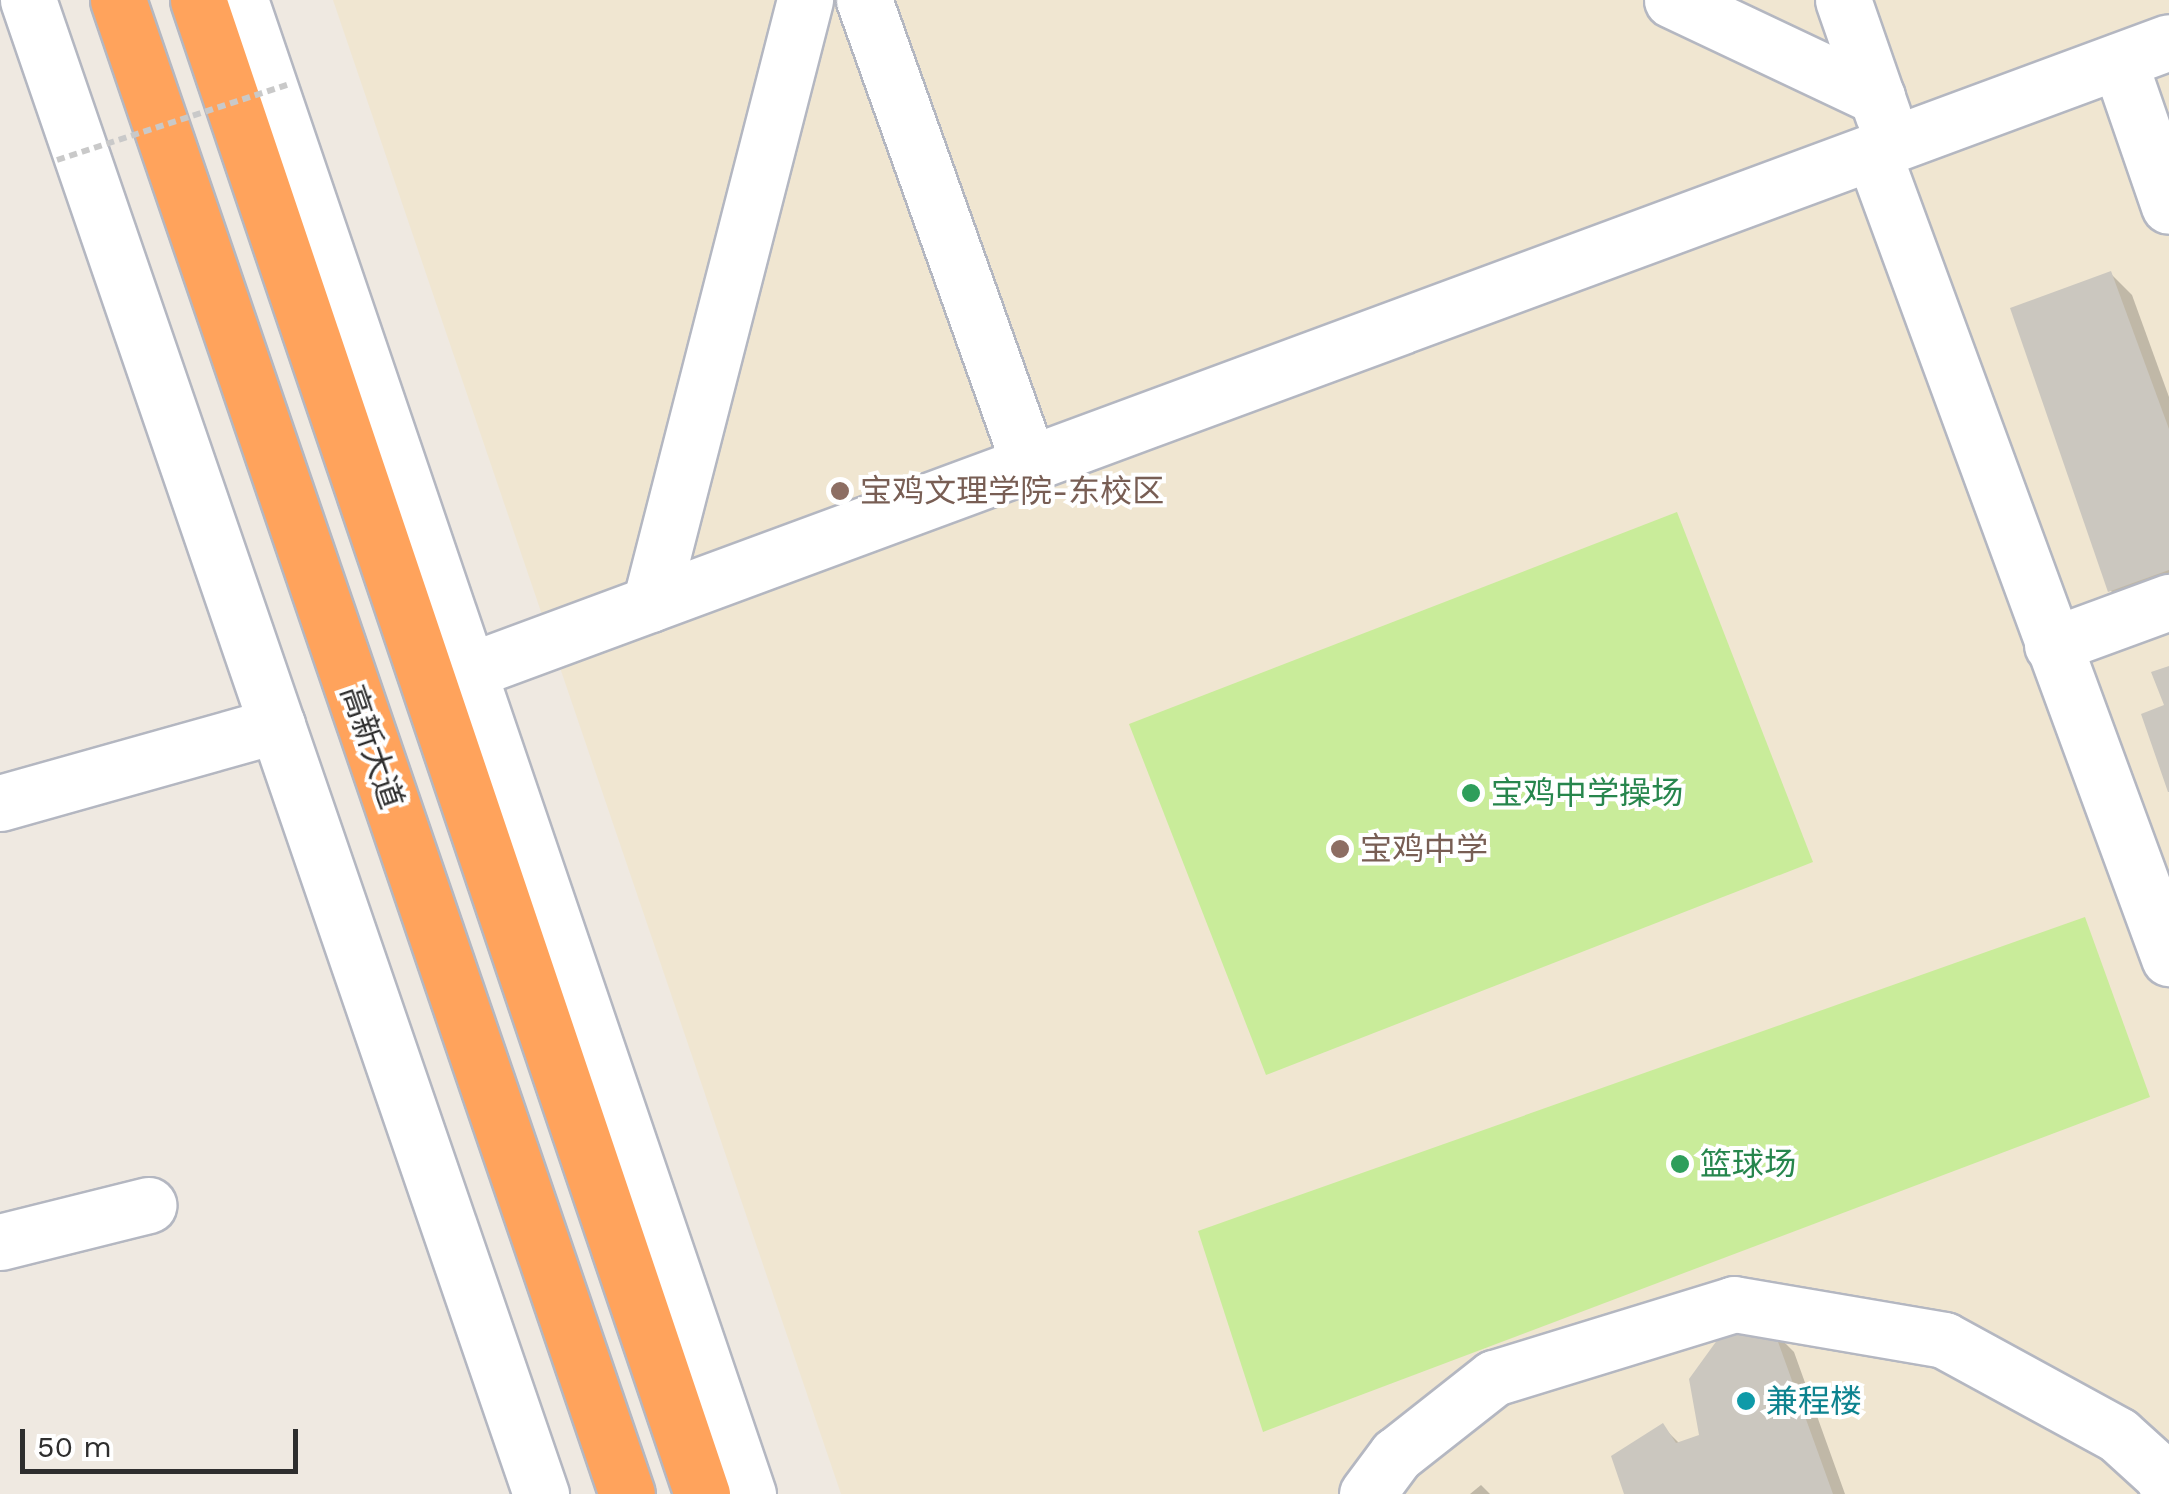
<!DOCTYPE html>
<meta charset="utf-8">
<style>
body{margin:0}
#map{position:relative;width:2169px;height:1494px;overflow:hidden;background:#efe9e1;font-family:"Work Sans","Noto Sans SC",sans-serif}
div>[style]{position:absolute}
[style*='--x']{left:calc(var(--x)*1px);top:calc(var(--y)*1px);width:calc(var(--w)*1px);rotate:calc(var(--a)*1deg)}
.education>*{inset:0;background:#f0e6d1}
.pitch>*{inset:0;background:#c9ec9a}
.shadow>*{inset:0;background:#0003}
.building>*{inset:0;background:#cbc7bf}
.roads{filter:drop-shadow(2px 0 #b4b7c1) drop-shadow(-2px 0 #b4b7c1) drop-shadow(0 2px #b4b7c1) drop-shadow(0 -2px #b4b7c1)}
.minor>*{height:55px;margin:-27.5px;padding:0 27.5px;transform-origin:27.5px;border-radius:27.5px;background:#fff}
.highway>*{height:55px;margin:-27.5px;padding:0 27.5px;transform-origin:27.5px;border-radius:27.5px;background:#ffa35c}
.path-bridge>*{height:6px;margin-top:-3px;transform-origin:0;background:repeating-linear-gradient(90deg,#c9c9c9 0 8px,transparent 0 13px)}
.dots>*{width:28px;height:28px;translate:-50% -50%;box-sizing:border-box;border:5px solid #fff;border-radius:50%}
span{translate:-50% -50%;white-space:nowrap;text-align:center;line-height:1.15;-webkit-text-stroke:8px #fff;paint-order:stroke}
.education-label{font-size:32px;color:#785e54}
.left{translate:0 -50%;text-align:left}
.street-label{font-size:32px;color:#2e2e2e}
.leisure-label{font-size:32px;color:#27864d}
.culture-label{font-size:32px;color:#0d838f}
.scale{position:absolute;left:20px;top:1429px;width:278px;height:45px;box-sizing:border-box;border:5px solid #2e2e2e;border-top:0;padding-left:12px;font-size:30px;line-height:35px;white-space:nowrap;color:#2e2e2e;-webkit-text-stroke:8px #fff;paint-order:stroke}
</style>
<div id="map">
<div class="education">
<div style="clip-path:polygon(333px 0,2169px 0,2169px 1494px,841px 1494px)"></div>
</div>
<div class="pitch">
<div style="clip-path:polygon(1677px 512px,1813px 862px,1266px 1075px,1129px 724px)"></div>
<div style="clip-path:polygon(2085px 917px,2150px 1097px,1263px 1432px,1198px 1231px)"></div>
</div>
<div class="shadow">
<div style="clip-path:polygon(2111px 274px,2132px 295px,2169px 397px,2169px 598px,2131px 611px,2110px 590px)"></div>
<div style="clip-path:polygon(1773px 1331px,1794px 1352px,1845px 1494px,1627px 1494px,1662px 1426px,1680px 1444px,1702px 1437px)"></div>
<div style="clip-path:polygon(1481px 1485px,1490px 1494px,1470px 1494px)"></div>
</div>
<div class="building">
<div style="clip-path:polygon(2111px 271px,2169px 429px,2169px 570px,2108px 592px,2010px 308px)"></div>
<div style="clip-path:polygon(2169px 666px,2169px 792px,2168px 792px,2141px 714px,2164px 705px,2151px 672px)"></div>
<div style="clip-path:polygon(1773px 1328px,1833px 1494px,1624px 1494px,1611px 1456px,1663px 1423px,1676px 1443px,1699px 1435px,1689px 1379px,1723px 1332px)"></div>
</div>
<div class="roads">
<div class="minor">
<div style="--x:28;--y:0;--w:1580;--a:71.05"></div>
<div style="--x:240;--y:0;--w:1578;--a:71.22"></div>
<div style="--x:864;--y:0;--w:492;--a:70.4"></div>
<div style="--x:1672;--y:0;--w:227;--a:25.3"></div>
<div style="--x:1843;--y:0;--w:122;--a:70.8"></div>
<div style="--x:2119;--y:61;--w:153;--a:71"></div>
<div style="--x:1873;--y:153;--w:858;--a:69.81"></div>
<div style="--x:650;--y:604;--w:624;--a:-75.61"></div>
<div style="--x:2052;--y:645;--w:125;--a:-20.2"></div>
<div style="--x:431;--y:685;--w:1853;--a:-20.3"></div>
<div style="--x:0;--y:803;--w:288;--a:-15.7"></div>
<div style="--x:0;--y:1242;--w:153;--a:-14"></div>
<div style="--x:1367;--y:1494;--w:49;--a:-53.4"></div>
<div style="--x:1396;--y:1455;--w:125;--a:-38.2"></div>
<div style="--x:1494;--y:1378;--w:251;--a:-17.1"></div>
<div style="--x:1734;--y:1304;--w:213;--a:9.7"></div>
<div style="--x:1944;--y:1340;--w:198;--a:28.6"></div>
<div style="--x:2118;--y:1435;--w:59;--a:42.3"></div>
<div style="--x:2162;--y:1475;--w:17;--a:66"></div>
</div>
<div class="highway">
<div style="--x:118;--y:0;--w:1578;--a:71.19"></div>
<div style="--x:198;--y:0;--w:1577;--a:71.36"></div>
</div>
</div>
<div class="path-bridge">
<div style="--x:57;--y:160;--w:242;--a:-18.1"></div>
</div>
<div class="dots">
<div style="left:840px;top:491px;background:#8d6e63"></div>
<div style="left:1471px;top:793px;background:#2e9e5b"></div>
<div style="left:1340px;top:849px;background:#8d6e63"></div>
<div style="left:1680px;top:1164px;background:#2e9e5b"></div>
<div style="left:1746px;top:1401px;background:#0f9aa8"></div>
</div>
<div class="education-label">
<span class="left" style="left:860px;top:491px">宝鸡文理学院-东校区</span>
<span class="left" style="left:1360px;top:849px">宝鸡中学</span>
</div>
<div class="street-label">
<span style="left:372px;top:747px;rotate:71deg">高新大道</span>
</div>
<div class="leisure-label">
<span class="left" style="left:1491px;top:793px">宝鸡中学操场</span>
<span class="left" style="left:1700px;top:1164px">篮球场</span>
</div>
<div class="culture-label">
<span class="left" style="left:1766px;top:1401px">兼程楼</span>
</div>
<div class="scale">50 m</div>
</div>
